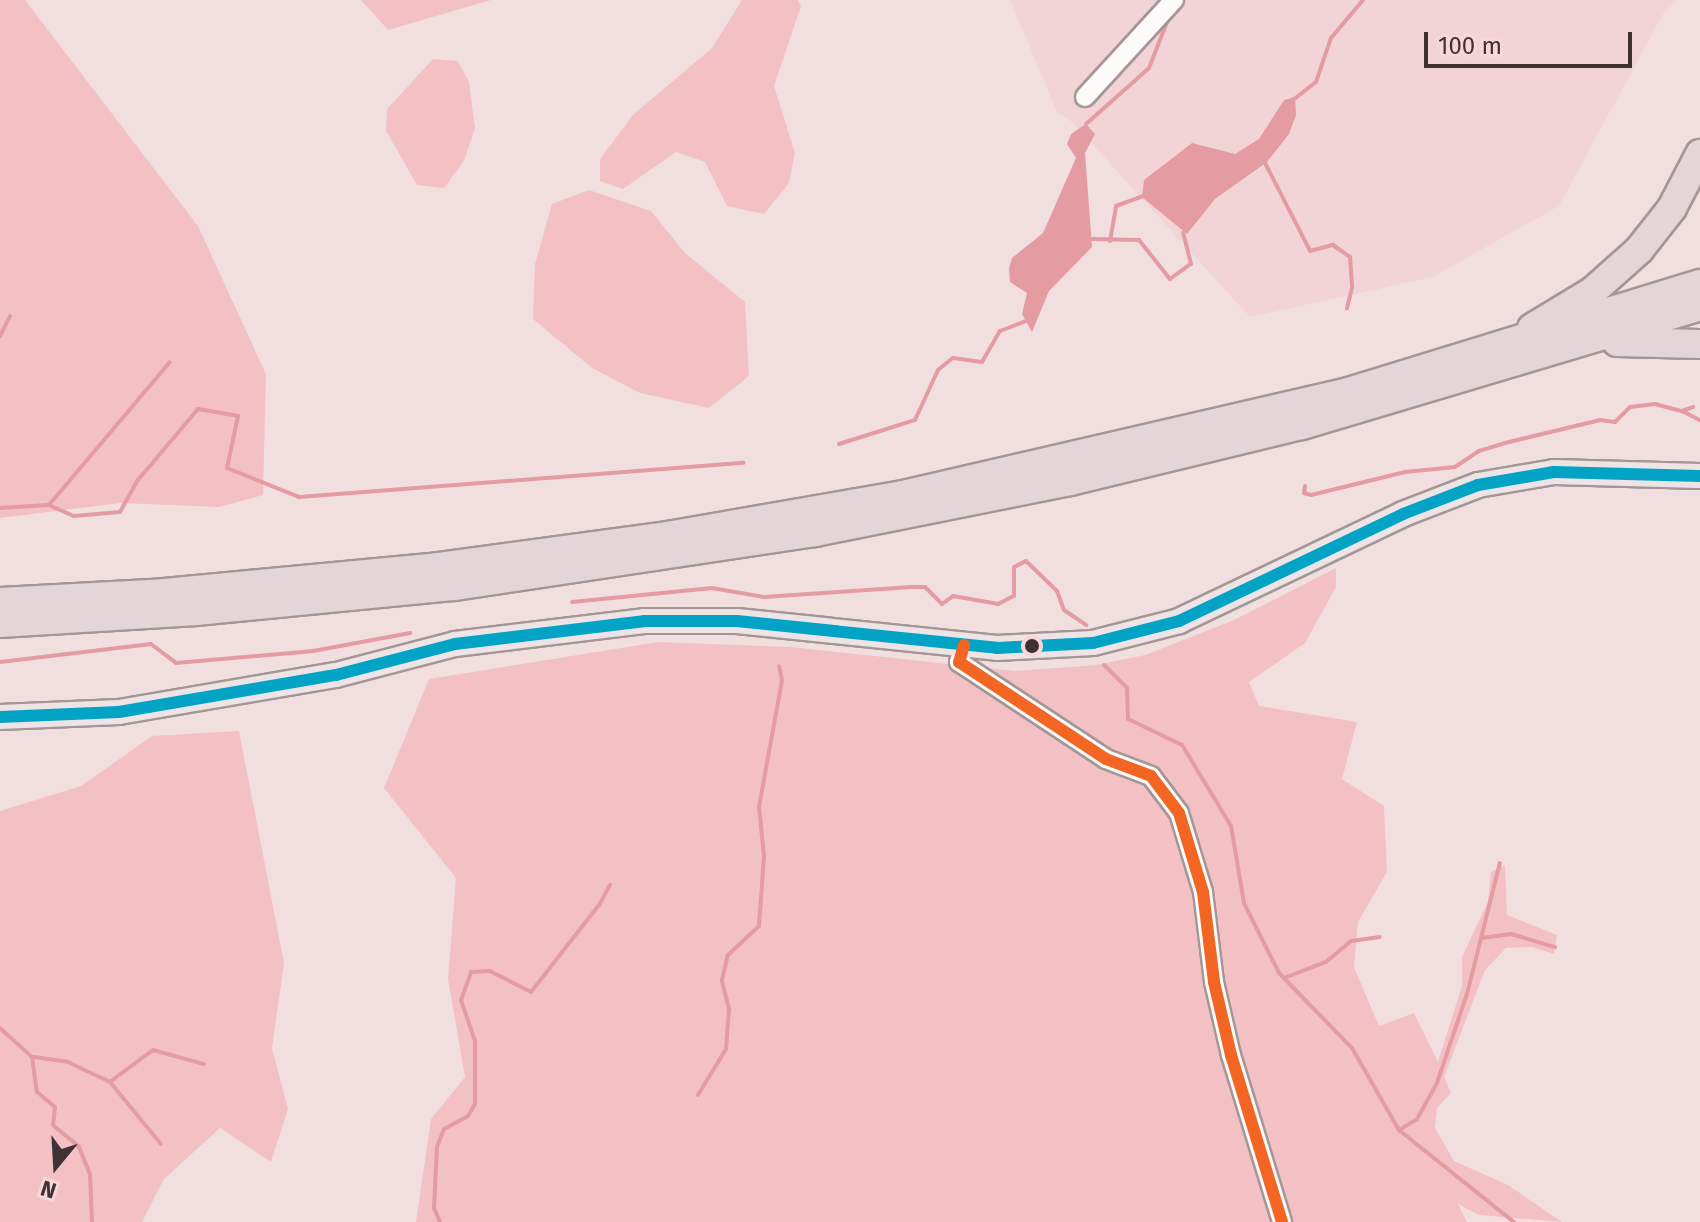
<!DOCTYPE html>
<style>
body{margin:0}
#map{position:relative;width:1700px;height:1222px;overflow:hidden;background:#f1dfe0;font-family:"Fira Sans",sans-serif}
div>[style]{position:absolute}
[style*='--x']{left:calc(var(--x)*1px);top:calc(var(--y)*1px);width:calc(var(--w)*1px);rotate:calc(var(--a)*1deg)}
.built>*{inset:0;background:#f3d4d6}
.green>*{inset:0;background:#f3c1c4}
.water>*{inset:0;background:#e49ba2}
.stream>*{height:4px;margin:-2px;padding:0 2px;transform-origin:2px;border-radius:2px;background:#e49ba2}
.roads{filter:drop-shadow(2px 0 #a49697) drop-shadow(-2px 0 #a49697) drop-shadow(0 2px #a49697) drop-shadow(0 -2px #a49697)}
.minor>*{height:18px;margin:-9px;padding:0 9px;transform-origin:9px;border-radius:9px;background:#fdfafa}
.major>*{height:24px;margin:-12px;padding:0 12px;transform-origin:12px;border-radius:12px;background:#eee4e6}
.highway>*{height:28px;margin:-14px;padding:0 14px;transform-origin:14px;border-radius:14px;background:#e4d6d8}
.bus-1>*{height:12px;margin:-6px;padding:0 6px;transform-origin:6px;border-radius:6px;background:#03a3c6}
.bus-2>*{height:12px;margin:-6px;padding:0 6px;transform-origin:6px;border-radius:6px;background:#f26522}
.dots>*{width:22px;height:22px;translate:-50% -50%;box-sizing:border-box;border:4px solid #f9d7d9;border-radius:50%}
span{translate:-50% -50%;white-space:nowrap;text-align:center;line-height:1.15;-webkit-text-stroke:6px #f9d7d9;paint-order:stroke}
.north{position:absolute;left:16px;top:1126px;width:80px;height:80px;-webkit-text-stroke:6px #f9d7d9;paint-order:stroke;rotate:198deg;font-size:22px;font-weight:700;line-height:32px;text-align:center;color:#3f3233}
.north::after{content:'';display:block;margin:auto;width:28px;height:36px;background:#3f3233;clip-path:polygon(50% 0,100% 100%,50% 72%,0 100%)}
.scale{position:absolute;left:1424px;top:32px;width:208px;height:36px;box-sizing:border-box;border:4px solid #3f3233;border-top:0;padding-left:10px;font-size:24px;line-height:28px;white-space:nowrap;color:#3f3233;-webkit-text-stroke:6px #f9d7d9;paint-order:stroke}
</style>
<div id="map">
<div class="built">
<div style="clip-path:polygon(1010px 0,1677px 0,1663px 14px,1559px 206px,1433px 277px,1250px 317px,1073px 123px,1057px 112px)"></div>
</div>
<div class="green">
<div style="clip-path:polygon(0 0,25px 0,198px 226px,266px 374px,263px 495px,219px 507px,120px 503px,0 518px)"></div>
<div style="clip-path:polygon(361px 0,491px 0,388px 30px)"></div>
<div style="clip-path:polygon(742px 0,798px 0,801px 6px,774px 86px,795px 153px,789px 183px,764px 214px,727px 206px,705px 162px,676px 152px,623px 189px,600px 181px,600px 159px,633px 115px,712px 48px)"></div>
<div style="clip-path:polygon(433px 59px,458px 61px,469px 82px,475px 128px,464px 161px,444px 188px,417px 185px,386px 131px,387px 109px)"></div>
<div style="clip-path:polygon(589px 190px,651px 211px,685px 253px,745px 302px,749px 376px,709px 408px,640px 393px,592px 368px,533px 319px,535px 264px,552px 204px)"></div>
<div style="clip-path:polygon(1336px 568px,1336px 587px,1305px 643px,1249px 682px,1259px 706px,1357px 722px,1342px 779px,1384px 806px,1387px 872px,1358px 922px,1354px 967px,1379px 1026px,1414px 1013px,1438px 1062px,1462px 986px,1462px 957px,1488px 902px,1491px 872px,1505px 865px,1507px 915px,1557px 935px,1554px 954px,1532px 947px,1506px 948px,1485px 970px,1444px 1077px,1451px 1093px,1437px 1108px,1435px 1128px,1454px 1161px,1508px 1185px,1562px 1222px,1479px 1215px,1458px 1204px,1467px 1222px,416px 1222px,431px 1119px,465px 1077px,448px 979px,456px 878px,384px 788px,429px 679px,658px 642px,791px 647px,1015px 671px,1096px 665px,1145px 655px,1234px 620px)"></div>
<div style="clip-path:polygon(239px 731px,284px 963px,272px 1048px,288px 1109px,271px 1162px,220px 1128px,164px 1179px,142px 1222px,0 1222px,0 811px,81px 786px,152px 736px)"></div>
</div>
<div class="water">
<div style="clip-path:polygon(1295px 97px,1296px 115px,1289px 134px,1267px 162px,1215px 199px,1187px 234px,1142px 197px,1144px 180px,1192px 143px,1235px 154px,1259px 139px,1284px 100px)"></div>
<div style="clip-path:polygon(1086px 124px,1095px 134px,1085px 153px,1092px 247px,1049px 291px,1032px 332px,1022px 314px,1027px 293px,1010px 282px,1009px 268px,1012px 258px,1043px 233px,1076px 158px,1067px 144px,1071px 134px)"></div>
</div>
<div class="stream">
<div style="--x:1293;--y:100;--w:29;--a:-38"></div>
<div style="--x:1316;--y:82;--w:46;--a:-71.2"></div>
<div style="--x:1331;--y:38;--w:50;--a:-49.9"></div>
<div style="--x:1086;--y:124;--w:84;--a:-41.6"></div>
<div style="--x:1149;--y:68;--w:58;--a:-68.7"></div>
<div style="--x:1263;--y:159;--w:103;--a:62.9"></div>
<div style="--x:1310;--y:251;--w:24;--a:-15"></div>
<div style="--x:1333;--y:245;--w:21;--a:35"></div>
<div style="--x:1350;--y:257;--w:31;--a:86"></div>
<div style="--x:1352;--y:288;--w:21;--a:104"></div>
<div style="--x:1089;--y:239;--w:50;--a:1.1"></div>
<div style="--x:1139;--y:240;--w:50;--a:51.5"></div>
<div style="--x:1170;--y:279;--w:26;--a:-36"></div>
<div style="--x:1191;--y:264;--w:32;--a:-104"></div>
<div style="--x:1110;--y:241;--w:36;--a:-80"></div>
<div style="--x:1116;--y:206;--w:33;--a:-20"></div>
<div style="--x:0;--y:336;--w:22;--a:-63"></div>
<div style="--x:1684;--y:412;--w:18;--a:27"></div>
<div style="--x:839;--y:444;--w:80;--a:-17.5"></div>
<div style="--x:915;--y:420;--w:55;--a:-65.3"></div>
<div style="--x:938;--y:370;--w:19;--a:-39"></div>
<div style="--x:953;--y:358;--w:29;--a:8"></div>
<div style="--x:982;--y:362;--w:36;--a:-60"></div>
<div style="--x:1000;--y:331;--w:30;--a:-21"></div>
<div style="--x:1305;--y:486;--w:7;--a:98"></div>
<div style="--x:1304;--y:493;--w:7;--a:16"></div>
<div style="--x:1311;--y:495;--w:97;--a:-13.7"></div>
<div style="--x:1405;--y:472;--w:50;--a:-5.7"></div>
<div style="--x:1455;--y:467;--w:29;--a:-34"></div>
<div style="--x:1479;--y:451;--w:27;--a:-17"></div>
<div style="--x:1505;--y:443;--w:98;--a:-13.6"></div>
<div style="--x:1600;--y:420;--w:15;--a:8"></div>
<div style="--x:1615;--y:422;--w:21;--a:-45"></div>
<div style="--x:1630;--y:407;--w:25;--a:-7"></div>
<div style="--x:1655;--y:404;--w:28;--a:15"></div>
<div style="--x:1682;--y:411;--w:12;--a:-20"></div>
<div style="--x:49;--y:505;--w:187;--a:-49.8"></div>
<div style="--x:0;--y:508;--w:49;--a:-3.5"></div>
<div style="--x:49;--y:505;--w:27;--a:24"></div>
<div style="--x:74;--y:516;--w:46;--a:-5"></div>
<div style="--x:120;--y:512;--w:37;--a:-61"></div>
<div style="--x:138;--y:480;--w:93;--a:-49.8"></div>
<div style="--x:198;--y:409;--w:41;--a:9.9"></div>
<div style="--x:238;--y:416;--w:53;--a:101.9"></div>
<div style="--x:227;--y:468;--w:78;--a:21.9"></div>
<div style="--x:299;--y:497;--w:446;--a:-4.4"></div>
<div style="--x:572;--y:602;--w:141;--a:-5.7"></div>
<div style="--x:712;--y:588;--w:53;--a:9.8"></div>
<div style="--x:764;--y:597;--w:148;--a:-3.9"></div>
<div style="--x:912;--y:587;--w:13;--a:0"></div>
<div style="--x:925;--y:587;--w:24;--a:45"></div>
<div style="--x:942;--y:604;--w:14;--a:-36"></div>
<div style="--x:953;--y:596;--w:46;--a:10.1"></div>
<div style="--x:998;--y:604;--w:18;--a:-27"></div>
<div style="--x:1014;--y:596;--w:29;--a:-90"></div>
<div style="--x:1014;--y:567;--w:13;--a:-27"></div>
<div style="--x:1026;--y:561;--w:43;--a:44.1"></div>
<div style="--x:1057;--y:591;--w:20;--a:70"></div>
<div style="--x:1064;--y:610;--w:27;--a:34"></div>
<div style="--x:0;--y:662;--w:152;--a:-6.8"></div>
<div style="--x:151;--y:644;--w:31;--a:37"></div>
<div style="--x:176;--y:663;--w:138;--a:-5"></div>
<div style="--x:313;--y:651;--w:99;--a:-10.5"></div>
<div style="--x:1104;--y:665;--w:33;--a:45"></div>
<div style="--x:1127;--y:688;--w:31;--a:88"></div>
<div style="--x:1128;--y:719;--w:60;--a:25.7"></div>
<div style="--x:1182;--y:745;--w:95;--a:58.8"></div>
<div style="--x:1231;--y:826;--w:78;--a:80.4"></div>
<div style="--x:1244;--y:903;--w:78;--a:63.4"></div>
<div style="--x:1279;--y:973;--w:105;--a:45.8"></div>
<div style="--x:1352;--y:1048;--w:95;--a:60.2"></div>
<div style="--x:1399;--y:1130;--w:147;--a:38.7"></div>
<div style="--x:1482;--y:938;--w:29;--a:-8"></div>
<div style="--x:1511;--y:934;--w:46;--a:16.5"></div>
<div style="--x:1284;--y:978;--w:45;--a:-20.9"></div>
<div style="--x:1326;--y:962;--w:33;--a:-40"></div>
<div style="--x:1351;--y:941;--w:29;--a:-8"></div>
<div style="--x:0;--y:1028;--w:43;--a:42.2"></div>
<div style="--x:32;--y:1057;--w:35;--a:82"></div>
<div style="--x:37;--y:1092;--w:23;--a:40"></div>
<div style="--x:55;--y:1107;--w:18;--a:96"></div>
<div style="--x:53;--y:1125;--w:34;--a:40"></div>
<div style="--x:79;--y:1147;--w:29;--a:68"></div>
<div style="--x:90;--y:1174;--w:48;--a:87.6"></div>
<div style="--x:34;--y:1057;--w:34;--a:8"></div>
<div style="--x:68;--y:1062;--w:47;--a:25.5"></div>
<div style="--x:110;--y:1082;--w:80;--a:50.6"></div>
<div style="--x:111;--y:1081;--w:52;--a:-36.4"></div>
<div style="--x:153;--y:1050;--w:53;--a:15.4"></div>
<div style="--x:698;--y:1095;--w:54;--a:-58.7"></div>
<div style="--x:726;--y:1049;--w:40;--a:-85.7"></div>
<div style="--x:729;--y:1009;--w:30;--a:-104"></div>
<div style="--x:722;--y:980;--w:26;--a:-77"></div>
<div style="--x:728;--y:955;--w:42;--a:-43.1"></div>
<div style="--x:759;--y:926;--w:70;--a:-85.9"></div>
<div style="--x:764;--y:856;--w:49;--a:-95.8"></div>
<div style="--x:759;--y:807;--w:129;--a:-79.7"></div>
<div style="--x:782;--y:680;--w:14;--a:-102"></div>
<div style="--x:1399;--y:1130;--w:21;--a:-31"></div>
<div style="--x:1417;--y:1119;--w:41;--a:-60.9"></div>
<div style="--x:1437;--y:1083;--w:94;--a:-71.4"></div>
<div style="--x:1467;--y:994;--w:135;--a:-75.9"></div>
<div style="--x:440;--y:1222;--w:15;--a:-113"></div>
<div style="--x:434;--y:1208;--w:61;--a:-87.2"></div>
<div style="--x:437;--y:1147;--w:19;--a:-69"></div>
<div style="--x:444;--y:1129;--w:27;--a:-28"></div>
<div style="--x:468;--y:1116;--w:14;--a:-60"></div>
<div style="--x:475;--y:1104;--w:63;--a:-90"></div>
<div style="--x:475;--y:1041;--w:43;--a:-108.9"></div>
<div style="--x:461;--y:1000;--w:30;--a:-70"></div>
<div style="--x:471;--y:972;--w:19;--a:-3"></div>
<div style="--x:490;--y:971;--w:46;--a:27.1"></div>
<div style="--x:531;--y:992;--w:110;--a:-52"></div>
<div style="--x:599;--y:905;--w:23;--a:-61"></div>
</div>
<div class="roads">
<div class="minor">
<div style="--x:1085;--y:97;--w:132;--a:-47.5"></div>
<div style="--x:964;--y:645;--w:18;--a:106"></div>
<div style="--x:959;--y:662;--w:176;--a:33.4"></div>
<div style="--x:1106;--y:759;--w:48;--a:20.7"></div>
<div style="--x:1151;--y:776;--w:46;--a:52.9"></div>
<div style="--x:1179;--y:813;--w:83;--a:73.1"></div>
<div style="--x:1203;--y:892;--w:91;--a:83"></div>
<div style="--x:1214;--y:982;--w:75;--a:76.9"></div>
<div style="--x:1231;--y:1055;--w:175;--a:73"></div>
</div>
<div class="major">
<div style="--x:0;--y:717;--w:119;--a:-2.4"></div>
<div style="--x:119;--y:712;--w:220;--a:-9.7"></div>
<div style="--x:336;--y:675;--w:123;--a:-14.6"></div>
<div style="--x:455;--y:644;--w:190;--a:-6.9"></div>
<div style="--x:644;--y:621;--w:93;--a:0"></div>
<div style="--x:737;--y:621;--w:261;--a:5.9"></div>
<div style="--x:997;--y:648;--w:96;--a:-3"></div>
<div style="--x:1093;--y:643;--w:89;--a:-14.3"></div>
<div style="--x:1179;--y:621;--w:248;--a:-25.5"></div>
<div style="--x:1403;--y:514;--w:80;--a:-21.1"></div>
<div style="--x:1478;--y:485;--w:77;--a:-9.7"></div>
<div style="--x:1554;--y:472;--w:146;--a:1.6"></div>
</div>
<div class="highway">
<div style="--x:1532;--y:328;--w:71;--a:-31.2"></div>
<div style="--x:1593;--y:291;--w:62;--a:-41.7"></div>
<div style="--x:1639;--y:250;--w:53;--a:-51.8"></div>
<div style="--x:1672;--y:208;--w:61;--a:-62.6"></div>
<div style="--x:1617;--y:342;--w:83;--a:1.4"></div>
<div style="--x:0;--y:602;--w:164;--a:-3.1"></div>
<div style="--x:164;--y:593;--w:275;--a:-5.4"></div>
<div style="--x:438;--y:567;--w:232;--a:-7.7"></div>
<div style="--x:668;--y:536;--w:239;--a:-9.9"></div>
<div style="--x:903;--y:495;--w:454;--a:-13"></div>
<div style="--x:1345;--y:393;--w:371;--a:-17.1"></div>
<div style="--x:0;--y:623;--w:197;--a:-3.5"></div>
<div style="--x:197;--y:611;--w:258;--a:-5.6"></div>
<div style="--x:454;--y:586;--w:365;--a:-8.5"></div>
<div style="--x:815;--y:532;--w:260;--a:-11.3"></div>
<div style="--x:1070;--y:481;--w:239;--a:-13.6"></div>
<div style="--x:1302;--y:425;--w:415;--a:-16.6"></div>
</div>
</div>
<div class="bus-1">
<div style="--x:0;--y:717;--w:119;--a:-2.4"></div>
<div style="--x:119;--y:712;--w:220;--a:-9.7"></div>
<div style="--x:336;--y:675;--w:123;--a:-14.6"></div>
<div style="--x:455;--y:644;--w:190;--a:-6.9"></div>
<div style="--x:644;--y:621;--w:93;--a:0"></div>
<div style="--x:737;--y:621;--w:261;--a:5.9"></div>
<div style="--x:997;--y:648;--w:96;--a:-3"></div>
<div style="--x:1093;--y:643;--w:89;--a:-14.3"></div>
<div style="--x:1179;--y:621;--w:248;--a:-25.5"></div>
<div style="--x:1403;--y:514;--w:80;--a:-21.1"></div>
<div style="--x:1478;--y:485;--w:77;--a:-9.7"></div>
<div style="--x:1554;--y:472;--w:146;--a:1.6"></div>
</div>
<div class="bus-2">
<div style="--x:964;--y:645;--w:18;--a:106"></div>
<div style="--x:959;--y:662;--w:176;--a:33.4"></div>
<div style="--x:1106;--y:759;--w:48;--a:20.7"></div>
<div style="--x:1151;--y:776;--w:46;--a:52.9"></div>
<div style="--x:1179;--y:813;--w:83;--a:73.1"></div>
<div style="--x:1203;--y:892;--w:91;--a:83"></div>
<div style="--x:1214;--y:982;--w:75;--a:76.9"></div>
<div style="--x:1231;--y:1055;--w:175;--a:73"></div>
</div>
<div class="dots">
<div style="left:1032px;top:646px;background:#3f3233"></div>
</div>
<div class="north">N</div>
<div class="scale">100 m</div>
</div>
